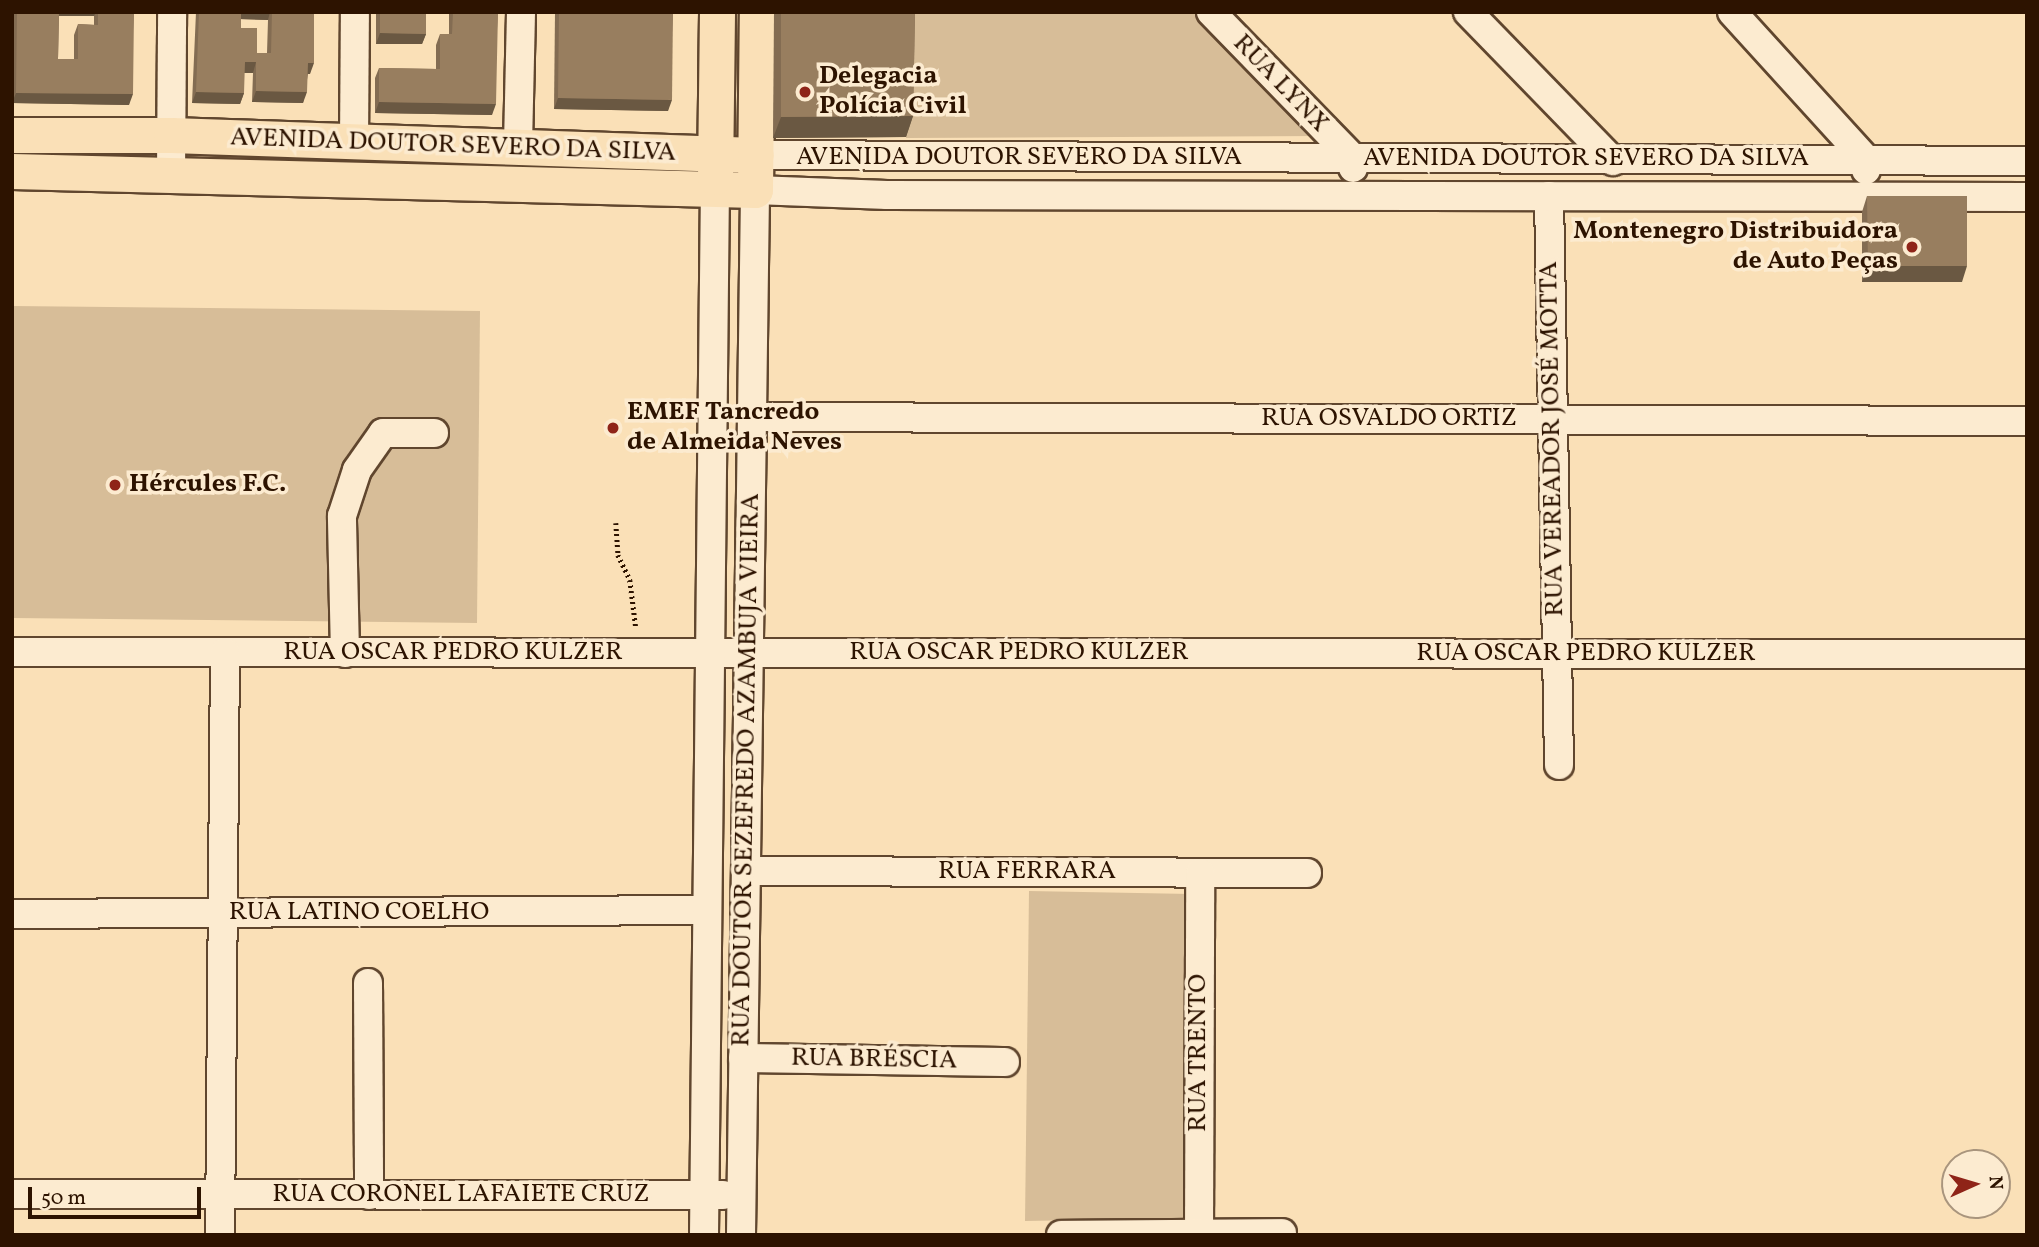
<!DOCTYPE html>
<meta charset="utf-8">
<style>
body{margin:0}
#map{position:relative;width:2039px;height:1247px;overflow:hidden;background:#fae0b7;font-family:Vollkorn,serif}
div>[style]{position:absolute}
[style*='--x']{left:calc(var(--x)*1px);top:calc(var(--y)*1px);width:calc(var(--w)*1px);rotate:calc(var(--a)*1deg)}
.green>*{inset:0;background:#d7bd98}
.path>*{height:4.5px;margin-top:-2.25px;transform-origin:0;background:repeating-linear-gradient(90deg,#2d1300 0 2px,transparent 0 5.5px)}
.roads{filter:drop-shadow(2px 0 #60462e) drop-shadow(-2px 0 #60462e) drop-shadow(0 2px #60462e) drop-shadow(0 -2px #60462e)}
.minor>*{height:28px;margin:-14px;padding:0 14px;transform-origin:14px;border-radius:14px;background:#fcebd0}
.major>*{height:35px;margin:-17.5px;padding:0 17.5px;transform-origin:17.5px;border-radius:17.5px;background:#fae0b7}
.wall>*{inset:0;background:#836c52}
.shaded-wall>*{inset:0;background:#6a5842}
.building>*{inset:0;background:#987e5f}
.dots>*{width:19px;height:19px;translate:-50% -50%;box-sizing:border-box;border:4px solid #fcebd0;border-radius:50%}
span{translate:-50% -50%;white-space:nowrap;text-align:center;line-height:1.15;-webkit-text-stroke:7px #fcebd0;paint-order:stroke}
.poi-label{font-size:26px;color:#2d1300;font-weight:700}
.left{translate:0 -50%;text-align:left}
.right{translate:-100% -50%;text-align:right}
.street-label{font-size:26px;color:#2d1300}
.frame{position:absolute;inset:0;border:14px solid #2d1300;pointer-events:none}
.north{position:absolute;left:1941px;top:1149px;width:70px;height:70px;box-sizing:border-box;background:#fcebd0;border:2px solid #a9957d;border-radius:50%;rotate:86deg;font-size:19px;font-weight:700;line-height:28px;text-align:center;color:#2d1300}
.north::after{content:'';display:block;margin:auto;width:24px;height:32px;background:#8f2418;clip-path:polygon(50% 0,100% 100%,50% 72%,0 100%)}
.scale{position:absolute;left:28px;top:1187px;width:173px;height:32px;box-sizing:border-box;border:4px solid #2d1300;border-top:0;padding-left:9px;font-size:21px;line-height:24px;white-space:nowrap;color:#2d1300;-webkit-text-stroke:5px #fcebd0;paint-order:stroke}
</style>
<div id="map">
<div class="green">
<div style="clip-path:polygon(907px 12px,1199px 12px,1320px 136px,906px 138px)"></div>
<div style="clip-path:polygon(12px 306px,480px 311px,477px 623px,12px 618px)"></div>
<div style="clip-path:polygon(1029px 891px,1191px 894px,1188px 1218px,1025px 1221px)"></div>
</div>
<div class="path">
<div style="--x:616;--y:523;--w:32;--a:86"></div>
<div style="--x:618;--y:555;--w:28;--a:64"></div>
<div style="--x:630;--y:580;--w:48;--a:82.9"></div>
</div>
<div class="roads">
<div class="minor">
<div style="--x:1211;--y:12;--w:205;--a:45.8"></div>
<div style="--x:1354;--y:159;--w:9;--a:96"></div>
<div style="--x:1468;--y:12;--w:208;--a:45.8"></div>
<div style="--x:1732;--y:12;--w:197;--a:47.7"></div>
<div style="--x:1865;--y:158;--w:12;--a:85"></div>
<div style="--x:354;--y:144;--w:132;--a:-89.6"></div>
<div style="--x:518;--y:145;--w:133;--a:-88.7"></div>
<div style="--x:756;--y:155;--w:1271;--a:0.27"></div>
<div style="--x:171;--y:175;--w:163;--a:-89.6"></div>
<div style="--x:1549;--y:196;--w:569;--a:88.99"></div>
<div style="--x:752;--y:417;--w:1275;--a:0.18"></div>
<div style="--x:12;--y:652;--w:2015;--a:0.06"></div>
<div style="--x:345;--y:653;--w:137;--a:-91.3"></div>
<div style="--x:342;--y:516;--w:48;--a:-71.9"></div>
<div style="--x:357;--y:470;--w:45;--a:-54.9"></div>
<div style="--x:383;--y:433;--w:51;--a:0"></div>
<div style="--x:746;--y:871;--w:561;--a:0.2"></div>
<div style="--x:12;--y:914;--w:694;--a:-0.33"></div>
<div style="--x:368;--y:983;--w:212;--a:89.7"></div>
<div style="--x:743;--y:1058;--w:262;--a:0.9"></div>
<div style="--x:12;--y:1194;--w:711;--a:0.08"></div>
<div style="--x:1199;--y:1234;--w:361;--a:-89.8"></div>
<div style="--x:220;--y:1235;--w:583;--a:-89.51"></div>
<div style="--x:704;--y:1235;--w:1045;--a:-89.4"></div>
<div style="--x:741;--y:1235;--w:1045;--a:-89.23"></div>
<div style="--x:755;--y:190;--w:132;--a:2.2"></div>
<div style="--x:887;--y:195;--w:1140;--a:0.1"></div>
<div style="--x:1061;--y:1235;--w:221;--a:-0.5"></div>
</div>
<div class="major">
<div style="--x:12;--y:135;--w:159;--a:0"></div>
<div style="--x:171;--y:135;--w:585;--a:1.96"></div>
<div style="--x:12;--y:171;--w:743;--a:1.46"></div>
<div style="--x:755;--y:190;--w:178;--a:-89.4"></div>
<div style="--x:715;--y:177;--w:165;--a:-89.3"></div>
</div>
</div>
<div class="wall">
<div style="clip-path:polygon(evenodd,13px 12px,134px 12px,129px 105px,12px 103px,13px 12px,59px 16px,94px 16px,94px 25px,78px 24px,74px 35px,74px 59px,58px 59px,59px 16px)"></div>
<div style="clip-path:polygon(evenodd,196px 12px,314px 12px,310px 74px,308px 74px,303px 103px,252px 102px,253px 73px,244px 73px,244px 93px,240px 104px,192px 103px,196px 12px,241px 19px,268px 20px,267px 53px,257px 53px,241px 28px,241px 19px)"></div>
<div style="clip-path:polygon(376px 12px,426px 12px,426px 34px,422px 44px,376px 44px)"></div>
<div style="clip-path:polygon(449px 12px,498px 12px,492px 115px,375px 113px,375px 78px,379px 68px,436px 69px,436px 45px,440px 34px,449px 34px)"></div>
<div style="clip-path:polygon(555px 12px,673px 12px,668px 111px,554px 109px)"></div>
<div style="clip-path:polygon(774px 12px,915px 12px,913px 116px,906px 137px,773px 138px)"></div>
<div style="clip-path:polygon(1867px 196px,1962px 282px,1862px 282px,1862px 212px)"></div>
</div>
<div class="shaded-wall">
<div style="clip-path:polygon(56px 12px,96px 12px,94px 16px,55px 16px)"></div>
<div style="clip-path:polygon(240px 12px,270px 12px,268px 20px,237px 19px)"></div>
<div style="clip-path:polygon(380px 33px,426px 34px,422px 44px,376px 44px)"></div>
<div style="clip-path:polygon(245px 62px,256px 62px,253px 73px,241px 73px)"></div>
<div style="clip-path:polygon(308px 63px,314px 63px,310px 74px,304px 74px)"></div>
<div style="clip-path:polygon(256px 91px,307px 92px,303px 103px,252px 102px)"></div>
<div style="clip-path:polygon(196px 92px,244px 93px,240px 104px,192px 103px)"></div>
<div style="clip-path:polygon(16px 93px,133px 94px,129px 105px,12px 103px)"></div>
<div style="clip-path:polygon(558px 98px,672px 100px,668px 111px,554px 109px)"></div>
<div style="clip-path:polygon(379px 102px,496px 104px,492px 115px,375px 113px)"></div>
<div style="clip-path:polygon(913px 116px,906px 137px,773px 138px,781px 117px)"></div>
<div style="clip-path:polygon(1868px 266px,1967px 266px,1962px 282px,1862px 282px)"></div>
</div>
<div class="building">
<div style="clip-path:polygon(17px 12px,59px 12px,58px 59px,78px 59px,78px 24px,98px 25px,98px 12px,134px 12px,133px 94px,16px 93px)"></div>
<div style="clip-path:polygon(199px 12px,241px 12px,241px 28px,257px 28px,257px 53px,271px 53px,272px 12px,314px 12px,314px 63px,308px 63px,307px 92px,256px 91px,256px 62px,245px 62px,244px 93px,196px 92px)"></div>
<div style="clip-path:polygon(380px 12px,426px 12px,426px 34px,380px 33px)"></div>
<div style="clip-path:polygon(453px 12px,498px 12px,496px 104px,379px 102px,379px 68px,440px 69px,440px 34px,452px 34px)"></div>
<div style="clip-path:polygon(559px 12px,673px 12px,672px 100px,558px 98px)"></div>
<div style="clip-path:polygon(781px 12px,915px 12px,913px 116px,781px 117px)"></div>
<div style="clip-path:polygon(1867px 196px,1967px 196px,1967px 266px,1868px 266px)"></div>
</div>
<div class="dots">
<div style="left:805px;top:92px;background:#8f2418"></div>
<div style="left:1912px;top:247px;background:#8f2418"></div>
<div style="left:613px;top:428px;background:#8f2418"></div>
<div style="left:115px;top:485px;background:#8f2418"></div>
</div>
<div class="poi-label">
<span class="left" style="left:819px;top:92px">Delegacia<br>Polícia Civil</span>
<span class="right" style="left:1898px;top:247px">Montenegro Distribuidora<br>de Auto Peças</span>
<span class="left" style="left:627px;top:428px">EMEF Tancredo<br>de Almeida Neves</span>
<span class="left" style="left:129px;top:485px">Hércules F.C.</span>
</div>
<div class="street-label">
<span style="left:1280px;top:84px;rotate:46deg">RUA LYNX</span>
<span style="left:453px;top:146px;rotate:2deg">AVENIDA DOUTOR SEVERO DA SILVA</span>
<span style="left:1019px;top:158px">AVENIDA DOUTOR SEVERO DA SILVA</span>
<span style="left:1586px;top:159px">AVENIDA DOUTOR SEVERO DA SILVA</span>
<span style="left:1389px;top:419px">RUA OSVALDO ORTIZ</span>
<span style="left:1553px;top:439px;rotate:-91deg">RUA VEREADOR JOSÉ MOTTA</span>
<span style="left:453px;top:653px">RUA OSCAR PEDRO KULZER</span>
<span style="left:1019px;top:653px">RUA OSCAR PEDRO KULZER</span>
<span style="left:1586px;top:654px">RUA OSCAR PEDRO KULZER</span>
<span style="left:747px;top:770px;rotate:-89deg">RUA DOUTOR SEZEFREDO AZAMBUJA VIEIRA</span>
<span style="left:1027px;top:872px">RUA FERRARA</span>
<span style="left:359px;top:913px">RUA LATINO COELHO</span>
<span style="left:1199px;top:1053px;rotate:-90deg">RUA TRENTO</span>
<span style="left:874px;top:1060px;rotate:1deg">RUA BRÉSCIA</span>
<span style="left:461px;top:1195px">RUA CORONEL LAFAIETE CRUZ</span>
</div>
<div class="frame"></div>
<div class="north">N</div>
<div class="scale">50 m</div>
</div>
